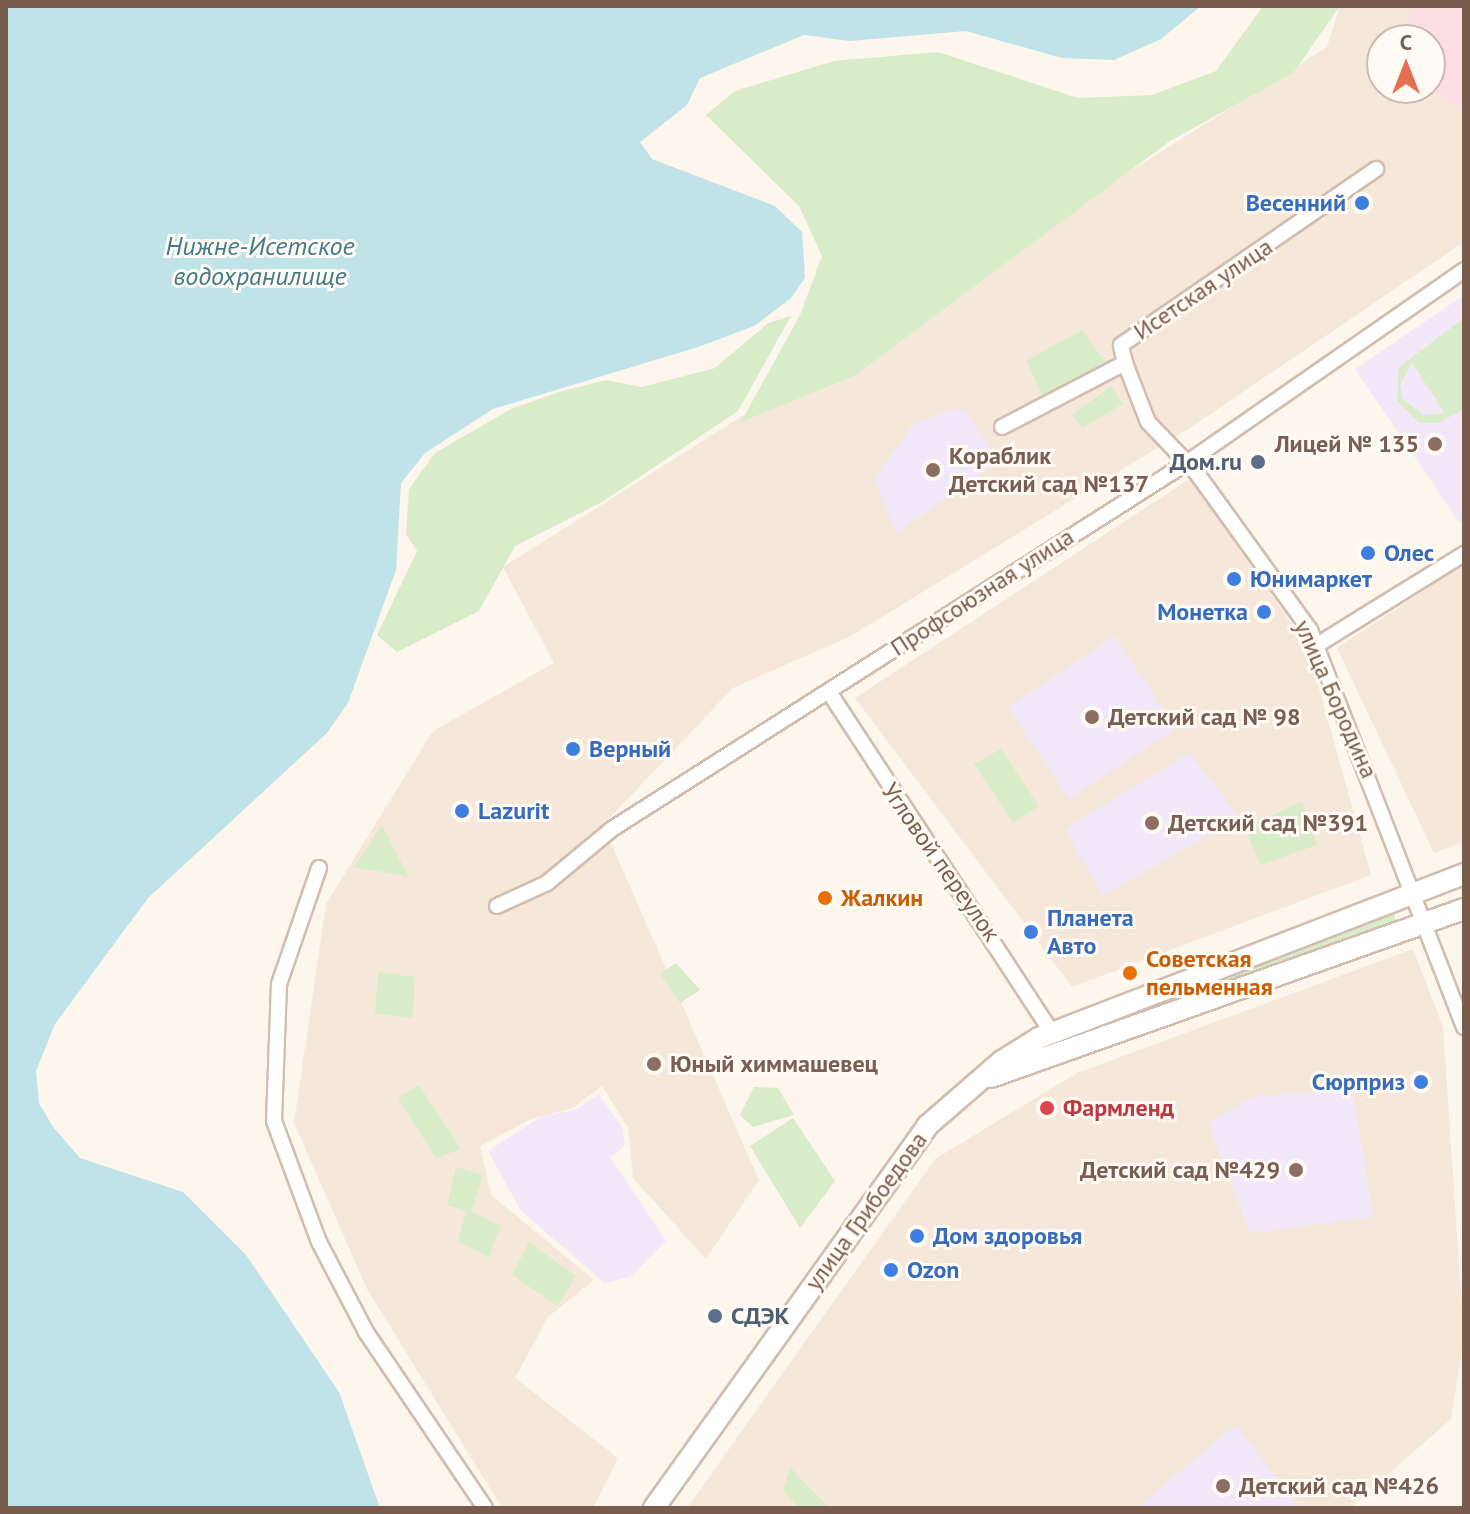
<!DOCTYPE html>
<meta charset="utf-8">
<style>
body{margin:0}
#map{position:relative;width:1470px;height:1514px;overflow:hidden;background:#fdf6ec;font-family:"PT Sans",sans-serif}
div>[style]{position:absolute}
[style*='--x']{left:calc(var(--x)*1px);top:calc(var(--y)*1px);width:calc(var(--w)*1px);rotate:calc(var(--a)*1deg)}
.residential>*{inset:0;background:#f5e8da}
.education>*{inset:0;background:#f3e8fa}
.medical>*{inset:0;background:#fbdfe3}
.green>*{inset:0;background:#d8ecc9}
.water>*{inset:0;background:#bfe3e8}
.roads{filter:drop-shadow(2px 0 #d1beb0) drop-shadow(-2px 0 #d1beb0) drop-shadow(0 2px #d1beb0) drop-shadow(0 -2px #d1beb0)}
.minor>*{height:14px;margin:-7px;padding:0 7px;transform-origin:7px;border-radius:7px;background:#fff}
.secondary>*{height:20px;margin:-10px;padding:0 10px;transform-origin:10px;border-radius:10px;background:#fff}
.dots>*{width:22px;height:22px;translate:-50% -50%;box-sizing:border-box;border:4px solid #fffaf3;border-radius:50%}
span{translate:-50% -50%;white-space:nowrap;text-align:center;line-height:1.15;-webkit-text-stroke:6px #fffaf3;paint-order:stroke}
.shop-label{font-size:24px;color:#366cbe;font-weight:700}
.right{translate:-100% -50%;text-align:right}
.left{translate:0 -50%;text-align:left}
.street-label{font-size:24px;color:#7a5c4d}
.education-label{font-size:24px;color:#785e54;font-weight:700}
.service-label{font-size:24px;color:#4e5e75;font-weight:700}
.food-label{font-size:24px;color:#c56008;font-weight:700}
.health-label{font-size:24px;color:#be3a42;font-weight:700}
.water-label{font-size:26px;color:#437c86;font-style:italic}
.frame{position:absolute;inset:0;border:8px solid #7a5c4d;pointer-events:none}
.north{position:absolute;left:1366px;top:24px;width:80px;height:80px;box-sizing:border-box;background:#fffaf3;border:2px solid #cabbb1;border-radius:50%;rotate:0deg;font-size:22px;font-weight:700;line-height:32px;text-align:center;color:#7a5c4d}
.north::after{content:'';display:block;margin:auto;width:28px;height:36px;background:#e76f51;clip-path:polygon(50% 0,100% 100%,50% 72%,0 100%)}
</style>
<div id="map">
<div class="residential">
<div style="clip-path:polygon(evenodd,1340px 6px,1464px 6px,1464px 242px,1193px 426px,851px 636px,733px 688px,603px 825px,759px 1180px,706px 1259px,633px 1178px,628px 1128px,602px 1086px,573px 1108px,531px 1119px,480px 1146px,491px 1195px,594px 1280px,548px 1317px,515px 1378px,618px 1458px,593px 1508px,502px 1508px,367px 1289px,294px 1123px,326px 904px,433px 731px,554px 663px,503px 567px,1327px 47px,1340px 6px,1382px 40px,1430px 40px,1430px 88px,1382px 88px,1382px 40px)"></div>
<div style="clip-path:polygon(1191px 478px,1308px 648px,1371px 875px,1072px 987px,855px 698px)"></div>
<div style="clip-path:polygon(1464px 564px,1464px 842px,1434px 853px,1337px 648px)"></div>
<div style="clip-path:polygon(1413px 949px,1443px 1027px,1464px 1337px,1451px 1419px,1350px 1508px,687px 1508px,935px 1159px,1077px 1073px)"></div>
</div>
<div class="education">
<div style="clip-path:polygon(1464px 295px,1464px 519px,1459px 522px,1355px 369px)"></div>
<div style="clip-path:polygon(952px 409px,965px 411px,999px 461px,897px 533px,874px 479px,914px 424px)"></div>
<div style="clip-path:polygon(1114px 636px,1176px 728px,1069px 799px,1008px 707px)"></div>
<div style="clip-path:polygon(1189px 753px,1239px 817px,1103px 896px,1065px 829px)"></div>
<div style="clip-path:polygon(1352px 1089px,1373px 1217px,1250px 1233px,1208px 1123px,1253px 1097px)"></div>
<div style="clip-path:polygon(599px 1094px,623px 1129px,625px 1146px,610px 1157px,666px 1241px,632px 1276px,605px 1283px,521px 1211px,488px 1151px,542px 1116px,575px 1110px)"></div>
<div style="clip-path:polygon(1236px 1425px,1300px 1508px,1137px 1508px)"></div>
</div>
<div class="medical">
<div style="clip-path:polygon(1411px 6px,1464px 6px,1464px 113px,1429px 88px,1430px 40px,1402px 40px)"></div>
</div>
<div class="green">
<div style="clip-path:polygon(1263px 6px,1340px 6px,1293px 73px,1170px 141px,854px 376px,741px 422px,800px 315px,822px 256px,799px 206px,706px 115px,735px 91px,834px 61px,938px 52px,1078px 98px,1152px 95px,1216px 71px)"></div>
<div style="clip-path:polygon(791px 316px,738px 411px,602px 502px,515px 546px,479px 611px,397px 652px,377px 635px,417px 551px,406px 534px,409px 489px,435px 453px,511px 409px,559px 392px,606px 380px,642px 387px,715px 368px,768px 323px)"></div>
<div style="clip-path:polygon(evenodd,1464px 318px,1464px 409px,1438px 423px,1419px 423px,1397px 401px,1399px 367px,1464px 318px,1412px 363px,1444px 412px,1444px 413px,1423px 415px,1403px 399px,1400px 385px,1412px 363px)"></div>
<div style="clip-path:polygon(1082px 330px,1108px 366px,1044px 399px,1026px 361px)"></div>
<div style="clip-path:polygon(1111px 386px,1123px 404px,1082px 428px,1072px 415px)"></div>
<div style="clip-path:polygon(1001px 749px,1039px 806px,1013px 823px,974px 764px)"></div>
<div style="clip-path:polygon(1302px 801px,1317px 845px,1260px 865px,1245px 828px)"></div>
<div style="clip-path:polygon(382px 825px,408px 876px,354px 867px)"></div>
<div style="clip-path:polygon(1391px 908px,1399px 926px,1088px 1039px,1084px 1027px)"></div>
<div style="clip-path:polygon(676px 963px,700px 990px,680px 1003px,660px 974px)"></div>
<div style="clip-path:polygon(378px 972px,415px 977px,413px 1018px,375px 1014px)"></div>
<div style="clip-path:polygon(419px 1085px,461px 1149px,436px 1158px,398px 1098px)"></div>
<div style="clip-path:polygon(754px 1087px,778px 1088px,794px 1115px,753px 1127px,740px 1115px)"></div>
<div style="clip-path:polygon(793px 1118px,835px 1181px,800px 1228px,750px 1146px)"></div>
<div style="clip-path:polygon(456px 1167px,483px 1175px,471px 1211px,501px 1226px,489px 1257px,458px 1242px,466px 1211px,447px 1205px)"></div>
<div style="clip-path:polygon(529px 1242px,576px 1276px,558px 1306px,512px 1275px)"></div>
<div style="clip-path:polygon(790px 1467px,829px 1508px,799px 1508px,783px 1491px)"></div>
</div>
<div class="water">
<div style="clip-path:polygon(6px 6px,1201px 6px,1161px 39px,1114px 60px,1062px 58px,966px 31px,850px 41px,804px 35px,700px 78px,687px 105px,640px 142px,652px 159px,775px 206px,802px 232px,805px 278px,791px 298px,754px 326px,698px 347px,493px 409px,425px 453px,401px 483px,396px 570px,348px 703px,327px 733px,148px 898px,55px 1024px,36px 1071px,39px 1103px,53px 1127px,80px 1158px,183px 1192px,246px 1255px,339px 1392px,380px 1508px,6px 1508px)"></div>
</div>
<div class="roads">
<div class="minor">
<div style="--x:1125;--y:363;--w:63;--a:68.7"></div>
<div style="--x:1148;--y:422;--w:69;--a:46.2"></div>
<div style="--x:1196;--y:472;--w:195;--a:54.2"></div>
<div style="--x:1310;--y:630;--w:426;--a:68.8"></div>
<div style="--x:1002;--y:427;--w:139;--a:-27.5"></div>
<div style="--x:1125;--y:363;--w:18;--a:-103"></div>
<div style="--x:1121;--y:345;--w:310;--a:-34.6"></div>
<div style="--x:1317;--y:645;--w:173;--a:-31.8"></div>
<div style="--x:829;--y:692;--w:407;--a:56.8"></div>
<div style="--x:319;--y:868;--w:123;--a:109"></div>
<div style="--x:279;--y:984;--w:137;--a:92.1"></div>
<div style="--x:274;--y:1121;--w:129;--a:69.6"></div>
<div style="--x:319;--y:1242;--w:102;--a:62.4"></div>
<div style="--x:366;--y:1332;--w:212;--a:55.9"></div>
<div style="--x:497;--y:906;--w:55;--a:-24.7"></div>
<div style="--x:547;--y:883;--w:85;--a:-39.7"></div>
<div style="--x:612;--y:829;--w:683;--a:-32.5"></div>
<div style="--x:1188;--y:462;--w:336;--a:-34.8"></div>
</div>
<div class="secondary">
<div style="--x:991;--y:1077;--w:502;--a:-19.55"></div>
<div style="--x:654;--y:1508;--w:470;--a:-54.4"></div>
<div style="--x:927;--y:1126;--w:99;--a:-40.9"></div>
<div style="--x:1002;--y:1061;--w:44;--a:-31.9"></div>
<div style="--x:1039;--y:1038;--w:456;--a:-21.1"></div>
</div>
</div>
<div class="dots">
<div style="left:1362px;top:203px;background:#3f7fe0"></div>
<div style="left:1435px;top:444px;background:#8d6e63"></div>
<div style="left:1258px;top:462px;background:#5c6f8a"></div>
<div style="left:933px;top:470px;background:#8d6e63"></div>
<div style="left:1368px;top:553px;background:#3f7fe0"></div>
<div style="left:1234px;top:579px;background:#3f7fe0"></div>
<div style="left:1264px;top:612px;background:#3f7fe0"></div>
<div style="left:1092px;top:717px;background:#8d6e63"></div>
<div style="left:573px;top:749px;background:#3f7fe0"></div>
<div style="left:462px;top:811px;background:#3f7fe0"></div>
<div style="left:1152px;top:823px;background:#8d6e63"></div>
<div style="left:825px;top:898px;background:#e8710a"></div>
<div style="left:1031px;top:932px;background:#3f7fe0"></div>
<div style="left:1130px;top:973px;background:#e8710a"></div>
<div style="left:654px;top:1064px;background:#8d6e63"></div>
<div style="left:1421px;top:1082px;background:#3f7fe0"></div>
<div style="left:1047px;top:1108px;background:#e0444e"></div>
<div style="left:1296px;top:1170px;background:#8d6e63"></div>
<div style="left:917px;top:1236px;background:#3f7fe0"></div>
<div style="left:891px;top:1270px;background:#3f7fe0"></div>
<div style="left:715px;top:1316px;background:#5c6f8a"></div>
<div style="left:1223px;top:1486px;background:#8d6e63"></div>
</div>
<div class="shop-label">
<span class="right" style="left:1346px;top:203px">Весенний</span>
<span class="left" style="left:1384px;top:553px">Олес</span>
<span class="left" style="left:1250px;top:579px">Юнимаркет</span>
<span class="right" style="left:1248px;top:612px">Монетка</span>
<span class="left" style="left:589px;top:749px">Верный</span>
<span class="left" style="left:478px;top:811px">Lazurit</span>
<span class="left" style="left:1047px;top:932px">Планета<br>Авто</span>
<span class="right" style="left:1405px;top:1082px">Сюрприз</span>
<span class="left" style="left:933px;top:1236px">Дом здоровья</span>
<span class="left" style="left:907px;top:1270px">Ozon</span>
</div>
<div class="street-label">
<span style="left:1203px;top:289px;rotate:-34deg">Исетская улица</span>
<span style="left:982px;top:592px;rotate:-33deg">Профсоюзная улица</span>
<span style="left:1336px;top:699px;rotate:66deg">улица Бородина</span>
<span style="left:941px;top:862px;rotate:55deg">Угловой переулок</span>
<span style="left:866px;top:1211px;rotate:-54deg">улица Грибоедова</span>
</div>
<div class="education-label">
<span class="right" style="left:1419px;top:444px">Лицей № 135</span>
<span class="left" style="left:949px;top:470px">Кораблик<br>Детский сад №137</span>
<span class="left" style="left:1108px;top:717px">Детский сад № 98</span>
<span class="left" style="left:1168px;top:823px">Детский сад №391</span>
<span class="left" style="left:670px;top:1064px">Юный химмашевец</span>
<span class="right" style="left:1280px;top:1170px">Детский сад №429</span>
<span class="left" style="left:1239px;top:1486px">Детский сад №426</span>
</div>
<div class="service-label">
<span class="right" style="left:1242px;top:462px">Дом.ru</span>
<span class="left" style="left:731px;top:1316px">СДЭК</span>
</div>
<div class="food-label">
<span class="left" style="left:841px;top:898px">Жалкин</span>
<span class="left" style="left:1146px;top:973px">Советская<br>пельменная</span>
</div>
<div class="health-label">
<span class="left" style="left:1063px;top:1108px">Фармленд</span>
</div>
<div class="water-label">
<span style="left:260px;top:261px">Нижне-Исетское<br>водохранилище</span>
</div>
<div class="frame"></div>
<div class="north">С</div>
</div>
